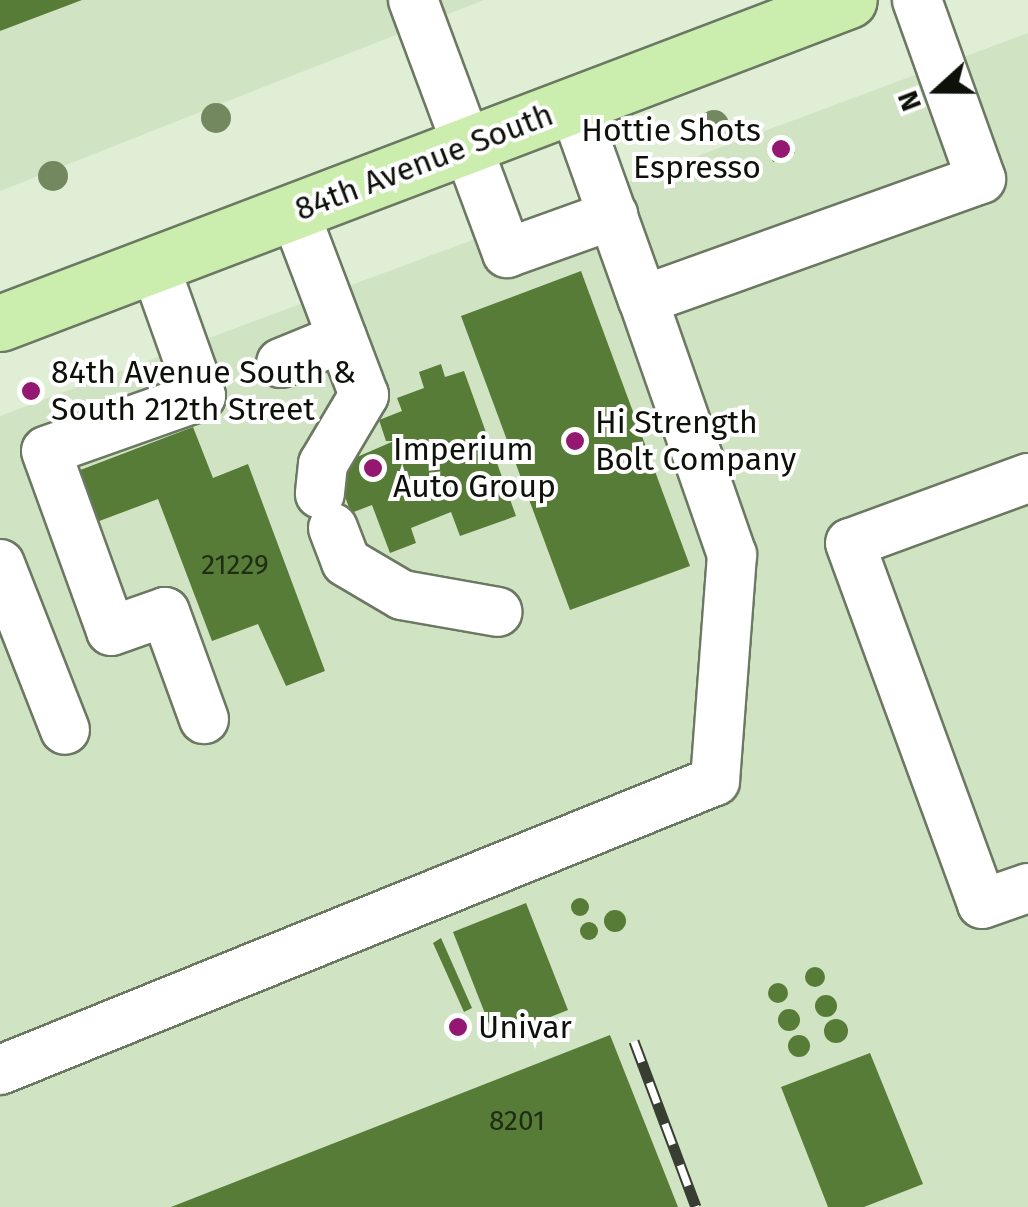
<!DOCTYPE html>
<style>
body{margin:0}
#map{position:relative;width:1028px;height:1207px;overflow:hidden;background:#dfeed5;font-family:"Fira Sans",sans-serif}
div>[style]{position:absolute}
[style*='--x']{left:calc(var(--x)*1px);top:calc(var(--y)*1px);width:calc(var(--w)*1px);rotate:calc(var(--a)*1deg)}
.built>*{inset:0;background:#d0e3c3}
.building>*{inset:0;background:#577c38}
.round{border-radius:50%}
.roads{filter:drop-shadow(2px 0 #6b7862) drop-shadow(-2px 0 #6b7862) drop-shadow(0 2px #6b7862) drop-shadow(0 -2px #6b7862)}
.minor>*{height:48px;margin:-24px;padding:0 24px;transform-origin:24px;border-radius:24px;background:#fff}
.major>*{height:55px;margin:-27.5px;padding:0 27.5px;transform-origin:27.5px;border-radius:27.5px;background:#cbedae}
.rail>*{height:11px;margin-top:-5.5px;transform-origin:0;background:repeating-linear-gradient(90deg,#fff 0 22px,#383e32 0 44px);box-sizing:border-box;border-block:2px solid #383e32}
.trees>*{width:30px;height:30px;margin:-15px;border-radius:50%;background:#748860}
.dots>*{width:28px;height:28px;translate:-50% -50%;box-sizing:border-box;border:5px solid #fff;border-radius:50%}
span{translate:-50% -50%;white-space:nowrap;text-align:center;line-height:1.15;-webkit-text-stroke:8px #fff;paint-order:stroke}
.number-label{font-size:28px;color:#202c15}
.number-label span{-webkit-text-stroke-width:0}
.poi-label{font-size:32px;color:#0d1109}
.right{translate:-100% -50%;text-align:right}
.left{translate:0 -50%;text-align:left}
.street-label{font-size:32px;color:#0d1109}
.north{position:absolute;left:888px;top:40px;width:100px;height:100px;-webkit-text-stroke:8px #fff;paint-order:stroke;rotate:249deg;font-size:28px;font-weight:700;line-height:40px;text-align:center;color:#0d1109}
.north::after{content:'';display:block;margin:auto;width:35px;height:45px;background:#0d1109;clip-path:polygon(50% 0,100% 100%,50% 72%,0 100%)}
</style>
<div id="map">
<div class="built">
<div style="clip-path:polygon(0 0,484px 0,0 191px)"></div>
<div style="clip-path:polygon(1028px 33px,1028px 1207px,0 1207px,0 416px)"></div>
</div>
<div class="building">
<div style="clip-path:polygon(0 0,82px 0,0 31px)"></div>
<div style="clip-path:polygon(788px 137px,795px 153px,773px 162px,767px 146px)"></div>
<div style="clip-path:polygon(581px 271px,690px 566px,570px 610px,461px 316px)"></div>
<div style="clip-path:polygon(441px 364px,445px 377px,464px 371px,516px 516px,460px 536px,451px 512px,411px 528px,416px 543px,390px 553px,372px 505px,351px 513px,334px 467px,394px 441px,386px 441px,379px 420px,402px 411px,397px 398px,424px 388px,419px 372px)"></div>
<div style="clip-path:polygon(193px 427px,213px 478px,248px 464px,325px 671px,286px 686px,258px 624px,212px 641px,158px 499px,94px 523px,75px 472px)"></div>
<div class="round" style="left:571px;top:898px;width:18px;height:18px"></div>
<div style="clip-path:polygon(526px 903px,568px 1010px,495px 1039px,453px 932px)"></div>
<div class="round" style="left:604px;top:910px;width:22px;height:22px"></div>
<div class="round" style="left:580px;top:922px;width:18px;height:18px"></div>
<div style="clip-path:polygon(441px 938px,472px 1008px,464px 1012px,433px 943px)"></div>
<div class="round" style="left:805px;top:967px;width:20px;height:20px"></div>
<div class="round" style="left:768px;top:983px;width:20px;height:20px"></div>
<div class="round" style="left:815px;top:995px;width:22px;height:22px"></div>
<div class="round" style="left:778px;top:1009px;width:22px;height:22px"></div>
<div class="round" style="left:824px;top:1019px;width:24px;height:24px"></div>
<div class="round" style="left:788px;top:1035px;width:22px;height:22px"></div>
<div style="clip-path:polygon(610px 1035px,678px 1207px,171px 1207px)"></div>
<div style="clip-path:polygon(870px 1053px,923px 1184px,864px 1207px,828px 1207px,781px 1087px)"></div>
</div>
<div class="roads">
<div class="minor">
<div style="--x:413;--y:0;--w:270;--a:69.6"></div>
<div style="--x:507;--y:253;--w:113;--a:-19.7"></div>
<div style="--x:573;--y:105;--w:207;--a:70.3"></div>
<div style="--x:294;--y:211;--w:197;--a:69.2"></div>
<div style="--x:364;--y:395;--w:80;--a:120.7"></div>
<div style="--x:323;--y:464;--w:30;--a:96"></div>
<div style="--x:154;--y:264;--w:140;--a:70.4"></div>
<div style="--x:201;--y:396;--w:164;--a:160.5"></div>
<div style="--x:46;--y:451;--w:191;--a:70.1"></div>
<div style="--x:111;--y:631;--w:57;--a:-19.4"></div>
<div style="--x:165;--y:612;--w:114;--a:70"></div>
<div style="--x:281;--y:363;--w:66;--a:-22.3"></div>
<div style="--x:1028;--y:478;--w:189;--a:159.9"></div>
<div style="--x:850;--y:543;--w:384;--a:69.9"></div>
<div style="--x:982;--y:904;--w:49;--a:-19.2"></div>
<div style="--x:333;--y:528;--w:36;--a:69"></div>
<div style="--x:346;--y:562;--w:65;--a:30.5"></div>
<div style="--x:402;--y:595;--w:97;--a:10"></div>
<div style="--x:0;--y:564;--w:178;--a:68.6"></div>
<div style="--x:0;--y:1070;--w:771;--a:-22.01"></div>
<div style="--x:715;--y:781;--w:227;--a:-85.7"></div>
<div style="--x:732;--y:555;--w:270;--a:-109.2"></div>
<div style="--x:643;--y:300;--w:359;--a:-19.7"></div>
<div style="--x:981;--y:179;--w:190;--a:-109.7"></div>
</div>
<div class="major">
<div style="--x:0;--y:323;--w:908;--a:-20.83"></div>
</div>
</div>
<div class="rail">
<div style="--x:634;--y:1041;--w:177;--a:69.5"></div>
</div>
<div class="trees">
<div style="left:216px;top:118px"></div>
<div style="left:714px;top:125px"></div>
<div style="left:53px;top:176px"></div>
</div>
<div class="dots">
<div style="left:781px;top:149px;background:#941772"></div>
<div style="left:31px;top:391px;background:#941772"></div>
<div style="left:575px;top:441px;background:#941772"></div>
<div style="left:373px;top:468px;background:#941772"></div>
<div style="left:458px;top:1027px;background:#941772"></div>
</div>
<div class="number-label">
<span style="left:235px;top:565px">21229</span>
<span style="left:517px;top:1121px">8201</span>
</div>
<div class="poi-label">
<span class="right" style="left:761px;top:149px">Hottie Shots<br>Espresso</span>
<span class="left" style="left:51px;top:391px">84th Avenue South &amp;<br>South 212th Street</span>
<span class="left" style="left:595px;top:441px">Hi Strength<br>Bolt Company</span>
<span class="left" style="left:393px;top:468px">Imperium<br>Auto Group</span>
<span class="left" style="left:478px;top:1027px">Univar</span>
</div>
<div class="street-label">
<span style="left:424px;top:162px;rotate:-21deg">84th Avenue South</span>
</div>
<div class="north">N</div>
</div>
